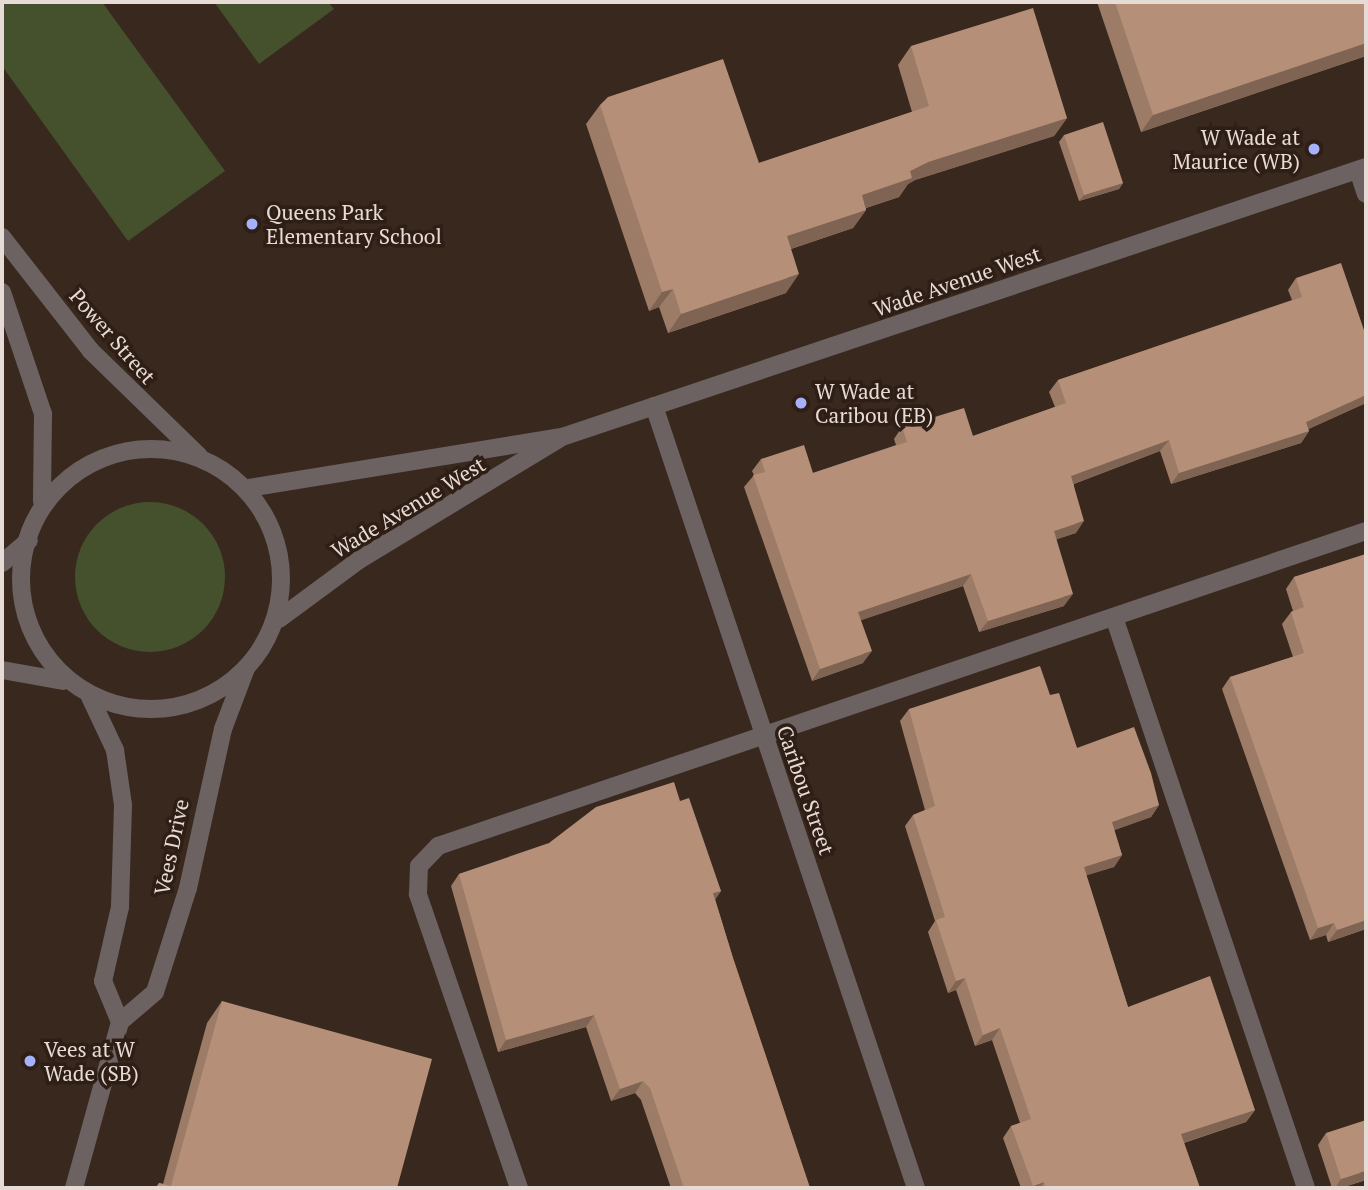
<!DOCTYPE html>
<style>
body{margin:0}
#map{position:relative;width:1368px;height:1190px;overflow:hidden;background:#39281e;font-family:"PT Serif",serif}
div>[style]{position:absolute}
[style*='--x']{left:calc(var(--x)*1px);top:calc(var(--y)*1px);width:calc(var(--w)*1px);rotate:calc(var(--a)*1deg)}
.green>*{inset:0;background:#45502c}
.round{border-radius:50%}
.service>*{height:18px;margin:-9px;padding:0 9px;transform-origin:9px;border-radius:9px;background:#6c6262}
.minor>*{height:18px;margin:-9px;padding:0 9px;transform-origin:9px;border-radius:9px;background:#6c6262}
.tertiary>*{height:18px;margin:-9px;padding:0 9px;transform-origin:9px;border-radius:9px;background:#6c6262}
.tertiary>.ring{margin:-9px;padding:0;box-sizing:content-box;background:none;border:18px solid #6c6262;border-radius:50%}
.wall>*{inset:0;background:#9c7b67}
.shaded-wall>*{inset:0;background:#7f6454}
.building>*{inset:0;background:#b58f78}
.dots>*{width:19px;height:19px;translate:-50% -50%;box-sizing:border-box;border:4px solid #2e1e15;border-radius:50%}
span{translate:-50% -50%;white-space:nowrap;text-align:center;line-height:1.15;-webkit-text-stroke:7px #2e1e15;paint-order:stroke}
.poi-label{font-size:21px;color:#e7dbd5}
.right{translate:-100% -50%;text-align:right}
.left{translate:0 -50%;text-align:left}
.street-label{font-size:21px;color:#e7dbd5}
.frame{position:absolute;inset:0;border:4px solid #e7dbd5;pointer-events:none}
</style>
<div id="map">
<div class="green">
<div style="clip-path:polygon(2px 2px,102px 2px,225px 171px,128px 241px,2px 66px)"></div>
<div style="clip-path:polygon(214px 2px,328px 2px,334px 9px,259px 64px)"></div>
<div class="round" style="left:75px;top:502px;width:150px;height:150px"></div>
</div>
<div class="service">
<div style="--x:2;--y:563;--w:35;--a:-40"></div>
<div style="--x:1114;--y:617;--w:602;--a:71.41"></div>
<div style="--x:2;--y:670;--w:62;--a:10.2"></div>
<div style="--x:519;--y:1188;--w:311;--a:-109"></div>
<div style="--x:418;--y:894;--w:28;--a:-88"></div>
<div style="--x:419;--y:866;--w:28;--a:-46"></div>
<div style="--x:438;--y:846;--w:980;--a:-18.75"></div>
</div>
<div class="minor">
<div style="--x:1358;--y:170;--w:25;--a:72"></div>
<div style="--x:654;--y:406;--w:825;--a:71.48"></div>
</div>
<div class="tertiary">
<div style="--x:2;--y:237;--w:145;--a:52"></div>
<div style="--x:91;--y:351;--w:151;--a:44.2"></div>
<div style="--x:2;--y:292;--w:129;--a:71.4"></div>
<div style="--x:43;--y:414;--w:87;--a:90.7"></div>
<div class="ring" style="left:21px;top:449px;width:242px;height:242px"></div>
<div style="--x:249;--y:488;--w:317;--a:-9.3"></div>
<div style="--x:562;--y:437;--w:848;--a:-18.56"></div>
<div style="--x:279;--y:619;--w:99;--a:-36.4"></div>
<div style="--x:359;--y:560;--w:234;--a:-31.2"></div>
<div style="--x:90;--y:697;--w:59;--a:64.7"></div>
<div style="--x:115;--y:750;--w:56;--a:81.7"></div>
<div style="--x:123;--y:805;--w:102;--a:91.7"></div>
<div style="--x:120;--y:907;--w:76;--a:102.9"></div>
<div style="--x:103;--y:981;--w:44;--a:67.5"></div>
<div style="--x:74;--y:1188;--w:172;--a:-74.5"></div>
<div style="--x:120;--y:1022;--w:46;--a:-40.6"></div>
<div style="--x:155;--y:992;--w:109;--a:-72.4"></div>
<div style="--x:188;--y:888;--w:163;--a:-77.6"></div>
<div style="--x:223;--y:729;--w:65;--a:-69.3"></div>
</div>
<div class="wall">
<div style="clip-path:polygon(1097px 2px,1366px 2px,1366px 56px,1141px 132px)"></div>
<div style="clip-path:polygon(911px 46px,1067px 118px,1054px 136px,915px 180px,908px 184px,899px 197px,866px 208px,866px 210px,853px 228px,791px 249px,786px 293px,668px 333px,659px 307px,649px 311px,586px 124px,600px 105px,759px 163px,912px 112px,898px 65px)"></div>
<div style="clip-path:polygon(1064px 135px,1123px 183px,1119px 189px,1079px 201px,1059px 142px)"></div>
<div style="clip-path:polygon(1296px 278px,1366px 403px,1308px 429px,1309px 431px,1301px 443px,1171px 484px,1160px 451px,1074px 484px,1076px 533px,1056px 539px,1064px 606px,979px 632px,963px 586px,861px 620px,863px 663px,812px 681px,744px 487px,754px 475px,752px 471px,761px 459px,813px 473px,896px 445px,894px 439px,902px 427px,973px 436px,1055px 407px,1049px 392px,1058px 380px,1292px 300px,1288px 290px)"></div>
<div style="clip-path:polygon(1366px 554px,1366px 929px,1328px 942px,1326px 935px,1310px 940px,1222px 689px,1230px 677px,1293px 657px,1282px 624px,1291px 612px,1293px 611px,1286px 589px,1294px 577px)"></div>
<div style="clip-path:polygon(1050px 695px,1077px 748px,1159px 805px,1151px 817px,1114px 830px,1122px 855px,1114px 867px,1086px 875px,1128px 1007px,1255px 1110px,1246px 1122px,1184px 1143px,1200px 1188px,1021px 1188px,1003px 1138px,1011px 1126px,1020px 1123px,992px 1040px,975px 1046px,956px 990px,948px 993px,928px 932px,935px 921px,905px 826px,913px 815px,925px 810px,900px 721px,909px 709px)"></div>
<div style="clip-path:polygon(680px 801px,721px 891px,715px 899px,733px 958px,810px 1188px,671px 1188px,641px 1100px,635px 1093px,611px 1101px,586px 1027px,498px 1052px,451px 886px,459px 874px)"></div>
<div style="clip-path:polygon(222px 1001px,397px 1188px,155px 1188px,159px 1183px,163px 1184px,207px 1023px)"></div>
<div style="clip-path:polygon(1326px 1133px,1366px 1180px,1341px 1188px,1332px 1188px,1318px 1145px)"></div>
</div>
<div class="shaded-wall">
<div style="clip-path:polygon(1366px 43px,1366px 56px,1141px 132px,1153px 115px)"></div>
<div style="clip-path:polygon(1067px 118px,1054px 136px,915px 180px,908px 184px,899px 197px,848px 214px,862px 195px,928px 162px)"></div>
<div style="clip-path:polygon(1123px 183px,1119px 189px,1079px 201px,1084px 195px)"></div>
<div style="clip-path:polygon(866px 210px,853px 228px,773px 255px,787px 236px)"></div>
<div style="clip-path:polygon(799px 274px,786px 293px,668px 333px,681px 314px)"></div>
<div style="clip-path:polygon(673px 289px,659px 307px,649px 311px,662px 292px)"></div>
<div style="clip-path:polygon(1366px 395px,1366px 403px,1298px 434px,1306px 422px)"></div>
<div style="clip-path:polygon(1309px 431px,1301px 443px,1171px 484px,1179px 473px)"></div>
<div style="clip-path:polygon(1169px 440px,1160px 451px,1063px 488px,1071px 476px)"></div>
<div style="clip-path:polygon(1084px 521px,1076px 533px,1046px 543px,1054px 531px)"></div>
<div style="clip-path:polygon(971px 574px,963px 586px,850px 624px,858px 612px)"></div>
<div style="clip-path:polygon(1073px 594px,1064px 606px,979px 632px,988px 621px)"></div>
<div style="clip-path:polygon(872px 651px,863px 663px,812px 681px,820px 669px)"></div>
<div style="clip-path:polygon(1159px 805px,1151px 817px,1104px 834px,1112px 822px)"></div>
<div style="clip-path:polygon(1122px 855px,1114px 867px,1075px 879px,1084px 867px)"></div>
<div style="clip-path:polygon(721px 891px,713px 903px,713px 893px)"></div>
<div style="clip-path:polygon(1366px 920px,1366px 929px,1328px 942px,1337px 930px)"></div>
<div style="clip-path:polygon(1334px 923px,1326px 935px,1310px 940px,1318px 928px)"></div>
<div style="clip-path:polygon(965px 978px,956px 990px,948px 993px,956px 981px)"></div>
<div style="clip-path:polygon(594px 1015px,586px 1027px,498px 1052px,506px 1040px)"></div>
<div style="clip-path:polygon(1000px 1028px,992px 1040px,975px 1046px,983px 1035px)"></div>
<div style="clip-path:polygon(643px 1081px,635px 1093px,611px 1101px,620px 1089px)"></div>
<div style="clip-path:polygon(1255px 1110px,1246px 1122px,1173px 1146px,1181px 1134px)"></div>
<div style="clip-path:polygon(1366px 1171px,1366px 1180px,1341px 1188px,1335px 1188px,1341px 1179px)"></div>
<div style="clip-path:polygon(1044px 1182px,1040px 1188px,1031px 1188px,1033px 1186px)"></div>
</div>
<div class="building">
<div style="clip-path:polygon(1115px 2px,1366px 2px,1366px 43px,1153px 115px)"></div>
<div style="clip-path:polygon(1033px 8px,1067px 118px,928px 162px,910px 171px,912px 178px,862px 195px,866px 210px,787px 236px,799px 274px,681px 314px,673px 289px,662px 292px,600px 105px,608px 97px,723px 59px,759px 163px,929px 106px,911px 46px)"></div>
<div style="clip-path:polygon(1103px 122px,1123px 183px,1084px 195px,1064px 135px)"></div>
<div style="clip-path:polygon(1341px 263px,1366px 336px,1366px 395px,1306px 422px,1309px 431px,1179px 473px,1169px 440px,1071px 476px,1084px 521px,1054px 531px,1073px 594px,988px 621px,971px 574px,858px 612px,872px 651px,820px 669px,753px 475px,765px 472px,761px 459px,804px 445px,813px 473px,907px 442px,902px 427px,964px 408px,973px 436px,1066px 403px,1058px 380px,1302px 297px,1296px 278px)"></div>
<div style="clip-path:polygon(1366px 554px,1366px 920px,1337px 930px,1334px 923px,1318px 928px,1230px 677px,1304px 653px,1291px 612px,1304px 607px,1294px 577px)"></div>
<div style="clip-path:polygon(1040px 666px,1050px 695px,1059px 693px,1077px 748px,1134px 727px,1151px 773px,1159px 805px,1112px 822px,1122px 855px,1084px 867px,1128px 1007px,1210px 976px,1255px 1110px,1181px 1134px,1200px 1188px,1046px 1188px,1044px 1182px,1033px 1186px,1011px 1126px,1031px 1119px,1000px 1028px,983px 1035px,965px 978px,956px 981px,936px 920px,945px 917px,913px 815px,935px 806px,909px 709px)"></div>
<div style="clip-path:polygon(674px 782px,680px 801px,689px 798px,721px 891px,713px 893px,733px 958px,810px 1188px,684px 1188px,650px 1088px,643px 1081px,620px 1089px,594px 1015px,506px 1040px,459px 874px,549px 843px,596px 807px)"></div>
<div style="clip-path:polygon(222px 1001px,432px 1059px,397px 1188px,157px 1188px,159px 1183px,171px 1186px)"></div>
<div style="clip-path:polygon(1366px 1120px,1366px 1171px,1341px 1179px,1326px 1133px)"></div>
</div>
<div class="dots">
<div style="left:1314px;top:149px;background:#a6b1fc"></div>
<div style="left:252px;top:224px;background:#a6b1fc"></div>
<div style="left:801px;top:403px;background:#a6b1fc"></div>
<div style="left:30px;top:1061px;background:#a6b1fc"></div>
</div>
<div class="poi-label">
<span class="right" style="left:1300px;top:149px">W Wade at<br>Maurice (WB)</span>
<span class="left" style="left:266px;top:224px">Queens Park<br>Elementary School</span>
<span class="left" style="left:815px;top:403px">W Wade at<br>Caribou (EB)</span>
<span class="left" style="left:44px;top:1061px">Vees at W<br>Wade (SB)</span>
</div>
<div class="street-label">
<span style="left:957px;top:281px;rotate:-19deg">Wade Avenue West</span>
<span style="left:113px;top:336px;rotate:49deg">Power Street</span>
<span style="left:408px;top:507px;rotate:-31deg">Wade Avenue West</span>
<span style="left:806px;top:790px;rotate:71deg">Caribou Street</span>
<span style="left:171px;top:847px;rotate:-78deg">Vees Drive</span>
</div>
<div class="frame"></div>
</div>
